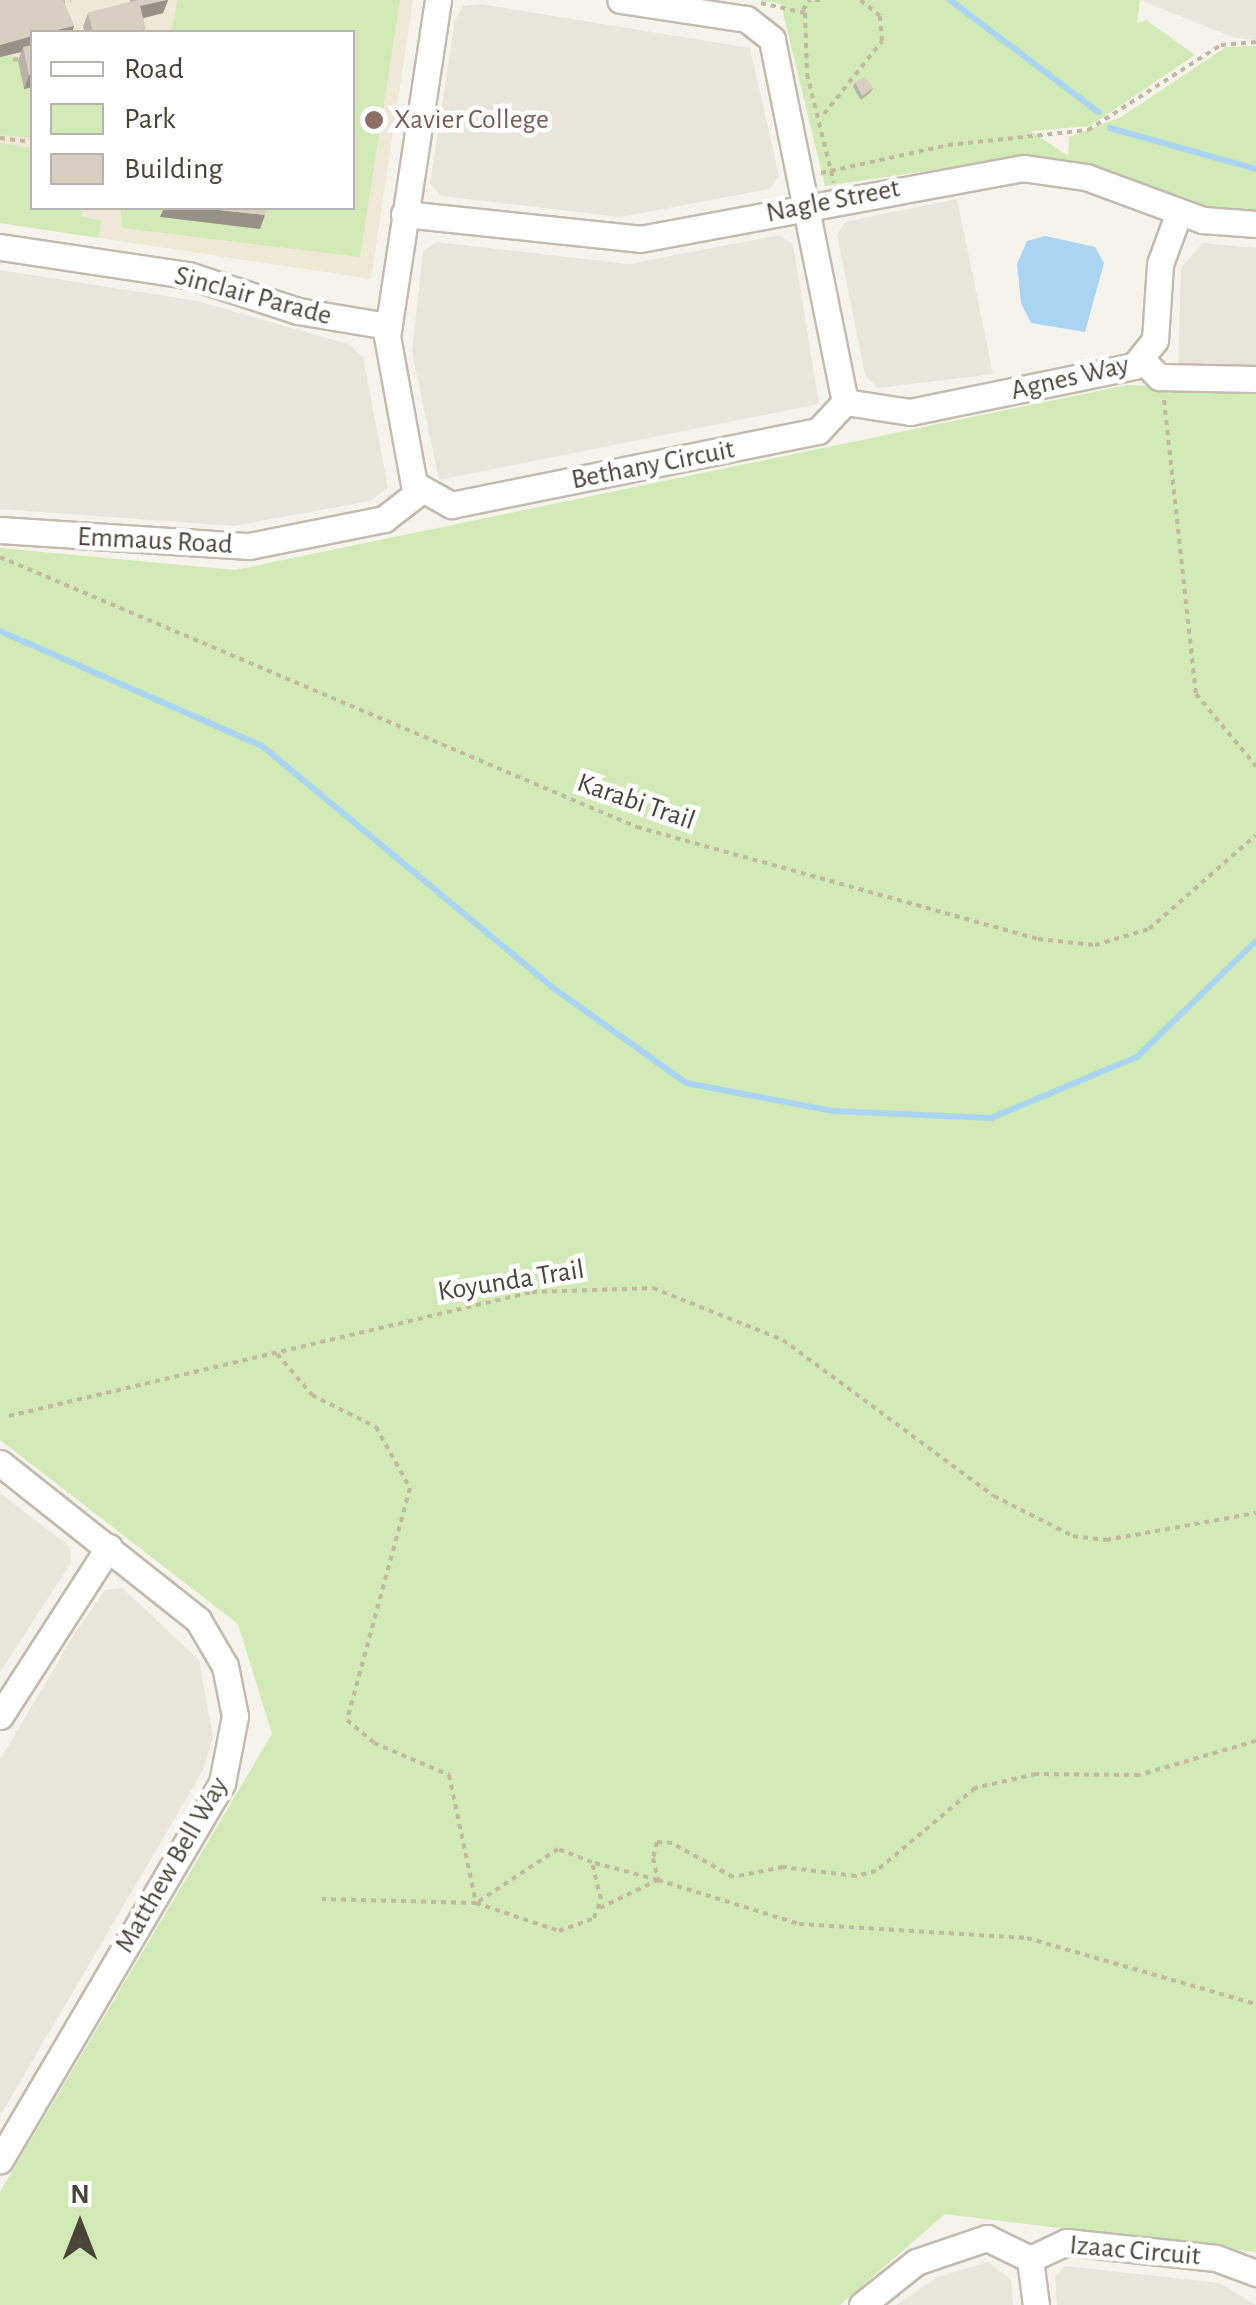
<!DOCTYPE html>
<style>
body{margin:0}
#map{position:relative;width:1256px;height:2305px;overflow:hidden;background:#f6f3ec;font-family:"Alegreya Sans",sans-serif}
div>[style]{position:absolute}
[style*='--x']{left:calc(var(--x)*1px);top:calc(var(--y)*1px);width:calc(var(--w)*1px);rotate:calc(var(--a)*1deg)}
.residential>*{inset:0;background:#eae5da}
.education>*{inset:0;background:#efe8d6}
.green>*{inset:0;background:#d2eab5}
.water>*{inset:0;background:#a9d4f2}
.stream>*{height:6px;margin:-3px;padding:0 3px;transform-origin:3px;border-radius:3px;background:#a9d4f2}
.path>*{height:4px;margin-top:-2px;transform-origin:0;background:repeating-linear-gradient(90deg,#c4b79f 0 5px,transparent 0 10px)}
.roads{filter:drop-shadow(2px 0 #c2bbae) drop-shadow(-2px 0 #c2bbae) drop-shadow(0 2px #c2bbae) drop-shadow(0 -2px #c2bbae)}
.minor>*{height:25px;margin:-12.5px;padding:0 12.5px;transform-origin:12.5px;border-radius:12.5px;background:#fff}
.wall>*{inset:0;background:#bab2a6}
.shaded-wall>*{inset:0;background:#979187}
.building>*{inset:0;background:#d8cfc1}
.dots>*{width:28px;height:28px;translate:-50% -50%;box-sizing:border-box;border:5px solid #fff;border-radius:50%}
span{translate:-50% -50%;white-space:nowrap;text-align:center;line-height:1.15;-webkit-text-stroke:9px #fff;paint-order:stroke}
.education-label{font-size:28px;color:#785e54}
.left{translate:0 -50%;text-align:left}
.street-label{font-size:28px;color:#4b4439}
.legend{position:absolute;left:30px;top:30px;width:325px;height:180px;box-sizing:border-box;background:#fff;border:2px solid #b7b4b0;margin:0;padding:12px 18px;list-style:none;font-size:30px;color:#4b4439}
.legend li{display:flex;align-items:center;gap:20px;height:50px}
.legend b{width:50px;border:2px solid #b7b4b0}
.north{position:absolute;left:30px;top:2175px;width:100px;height:100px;-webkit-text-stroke:8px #fff;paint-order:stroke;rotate:0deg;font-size:28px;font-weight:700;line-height:40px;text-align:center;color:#4b4439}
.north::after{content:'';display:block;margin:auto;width:35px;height:45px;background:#4b4439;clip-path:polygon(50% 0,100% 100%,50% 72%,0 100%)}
</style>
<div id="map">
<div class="residential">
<div style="clip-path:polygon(1140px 0,1256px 0,1256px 40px,1235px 38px)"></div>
<div style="clip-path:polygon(481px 4px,750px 48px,779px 176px,770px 189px,620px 217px,441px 196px,430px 183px,455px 20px,463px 6px)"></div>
<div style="clip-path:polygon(957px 199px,993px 374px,878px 388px,865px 375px,837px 235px,845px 222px)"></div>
<div style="clip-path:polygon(779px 235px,793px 244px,819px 404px,439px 480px,412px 352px,423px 251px,436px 242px,629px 264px)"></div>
<div style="clip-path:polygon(1203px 243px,1256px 248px,1256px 374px,1178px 372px,1181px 268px)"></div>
<div style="clip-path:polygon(0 270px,197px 301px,348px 344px,363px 357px,388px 488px,370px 501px,234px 526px,0 509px)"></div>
<div style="clip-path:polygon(0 1493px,70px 1547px,71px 1563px,0 1672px)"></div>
<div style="clip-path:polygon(122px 1588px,199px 1660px,213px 1738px,202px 1772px,0 2116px,0 1760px,75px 1633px,105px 1590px)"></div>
<div style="clip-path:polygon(988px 2262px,1011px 2280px,1013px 2305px,896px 2305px,938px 2277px)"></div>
<div style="clip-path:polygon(1065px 2266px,1219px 2283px,1256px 2305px,1057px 2305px,1055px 2277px)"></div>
</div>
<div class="education">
<div style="clip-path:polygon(evenodd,0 0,413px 0,371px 279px,0 223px,0 0,32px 32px,352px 32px,352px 208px,32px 208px,32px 32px)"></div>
</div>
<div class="green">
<div style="clip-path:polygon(178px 0,400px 0,360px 257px,122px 228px,121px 208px,352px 208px,352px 32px,171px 32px)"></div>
<div style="clip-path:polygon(759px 0,1140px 0,1137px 23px,1146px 20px,1195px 55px,1090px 126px,1031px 131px,1068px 156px,1069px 137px,1121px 117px,1226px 47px,1256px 46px,1256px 211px,1194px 205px,1084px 164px,1028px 156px,825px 186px,781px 4px)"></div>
<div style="clip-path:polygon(10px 54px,32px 66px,32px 138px,0 135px,0 56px)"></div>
<div style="clip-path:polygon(0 143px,32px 148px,32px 208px,82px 208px,81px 217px,101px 220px,99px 238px,0 223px)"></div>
<div style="clip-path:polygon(1127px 385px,1256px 389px,1256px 2252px,945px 2214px,840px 2305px,0 2305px,0 2192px,272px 1734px,238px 1624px,0 1440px,0 548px,235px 570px)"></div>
</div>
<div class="water">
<div style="clip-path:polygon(1045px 236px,1095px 247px,1104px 263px,1085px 332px,1031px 323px,1021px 303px,1017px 264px,1027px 241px)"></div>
</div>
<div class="stream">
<div style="--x:950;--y:0;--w:186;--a:37.1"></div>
<div style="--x:1110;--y:128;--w:152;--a:15.7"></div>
<div style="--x:0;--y:631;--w:286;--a:23.7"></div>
<div style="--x:262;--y:746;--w:377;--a:39.7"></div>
<div style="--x:552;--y:987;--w:165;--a:35.6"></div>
<div style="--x:686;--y:1083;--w:150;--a:10.8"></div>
<div style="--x:833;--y:1111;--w:158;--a:2.5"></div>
<div style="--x:991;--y:1118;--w:158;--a:-22.7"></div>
<div style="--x:1137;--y:1057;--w:166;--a:-44.3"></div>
</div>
<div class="path">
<div style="--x:815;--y:0;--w:7;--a:0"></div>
<div style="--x:60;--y:3;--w:11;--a:-15"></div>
<div style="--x:761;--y:3;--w:45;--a:12.8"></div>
<div style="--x:805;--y:13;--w:61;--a:88.1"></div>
<div style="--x:807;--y:74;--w:112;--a:76.1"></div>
<div style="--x:803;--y:10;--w:12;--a:-55"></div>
<div style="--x:13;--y:60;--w:19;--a:-12"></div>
<div style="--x:824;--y:114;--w:93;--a:-51.5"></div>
<div style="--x:882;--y:41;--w:25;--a:-95"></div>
<div style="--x:880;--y:16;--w:26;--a:-141"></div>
<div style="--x:0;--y:138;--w:32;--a:7"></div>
<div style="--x:821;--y:173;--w:130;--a:-12.4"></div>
<div style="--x:948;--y:145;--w:141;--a:-6.1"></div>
<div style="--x:1088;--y:130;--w:158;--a:-32.6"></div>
<div style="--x:1221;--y:45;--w:35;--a:-5"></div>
<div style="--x:1164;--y:400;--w:296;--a:83.8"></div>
<div style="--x:1196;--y:694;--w:94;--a:50.2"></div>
<div style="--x:0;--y:557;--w:692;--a:22.97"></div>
<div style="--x:637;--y:827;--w:416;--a:15.6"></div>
<div style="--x:1038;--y:939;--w:57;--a:6"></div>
<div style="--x:1095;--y:945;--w:56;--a:-16.5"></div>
<div style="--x:1149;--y:929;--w:142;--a:-41.3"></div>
<div style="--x:277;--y:1354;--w:54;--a:49.5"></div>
<div style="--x:312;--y:1395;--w:72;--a:26.6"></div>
<div style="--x:376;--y:1427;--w:70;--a:60.9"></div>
<div style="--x:410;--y:1488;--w:240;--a:105.2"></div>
<div style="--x:347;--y:1720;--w:35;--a:40"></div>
<div style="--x:374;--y:1743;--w:82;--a:23.1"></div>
<div style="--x:449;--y:1775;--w:131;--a:78.1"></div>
<div style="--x:476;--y:1903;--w:88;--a:18.6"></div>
<div style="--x:559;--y:1931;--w:37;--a:-20"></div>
<div style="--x:594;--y:1918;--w:20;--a:-70"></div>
<div style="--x:601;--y:1899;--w:38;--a:-104"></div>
<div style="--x:592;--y:1862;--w:36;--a:-159"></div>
<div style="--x:558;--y:1849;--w:98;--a:146.6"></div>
<div style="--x:476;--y:1903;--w:154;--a:-178.5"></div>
<div style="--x:9;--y:1416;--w:537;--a:-13.34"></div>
<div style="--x:532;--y:1292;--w:121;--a:-1.9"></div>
<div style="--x:653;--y:1288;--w:140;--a:21.8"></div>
<div style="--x:783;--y:1340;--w:262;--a:36.5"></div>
<div style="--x:994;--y:1496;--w:89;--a:26.9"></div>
<div style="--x:1073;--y:1536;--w:33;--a:7"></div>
<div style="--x:1106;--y:1540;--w:152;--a:-10.2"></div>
<div style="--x:1256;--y:1741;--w:122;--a:163.8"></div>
<div style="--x:1139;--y:1775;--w:103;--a:-179.4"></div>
<div style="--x:1036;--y:1774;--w:63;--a:167.1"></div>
<div style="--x:975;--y:1788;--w:129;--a:140"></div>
<div style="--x:876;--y:1871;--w:21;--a:166"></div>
<div style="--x:856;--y:1876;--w:74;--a:-173"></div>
<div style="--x:783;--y:1867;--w:51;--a:168.7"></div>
<div style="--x:733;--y:1877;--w:70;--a:-150.9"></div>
<div style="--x:672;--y:1843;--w:15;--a:-176"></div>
<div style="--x:657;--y:1842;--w:16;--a:104"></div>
<div style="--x:653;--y:1858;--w:23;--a:77"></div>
<div style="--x:658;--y:1880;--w:148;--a:17.3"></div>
<div style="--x:799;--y:1924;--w:228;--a:3.5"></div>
<div style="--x:1027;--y:1938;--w:238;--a:16.1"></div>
<div style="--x:595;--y:1863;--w:65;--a:15.1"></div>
<div style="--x:600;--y:1908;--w:64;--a:-25.8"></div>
</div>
<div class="roads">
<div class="minor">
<div style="--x:438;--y:0;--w:340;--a:98.6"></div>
<div style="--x:387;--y:336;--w:150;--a:79.7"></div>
<div style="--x:414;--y:484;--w:43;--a:29.6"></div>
<div style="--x:451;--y:505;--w:374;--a:-11.4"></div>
<div style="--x:818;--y:431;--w:40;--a:-47"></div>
<div style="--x:845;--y:402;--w:370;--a:-101.4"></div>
<div style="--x:772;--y:39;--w:33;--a:-142"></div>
<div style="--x:746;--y:19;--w:127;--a:-171.4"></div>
<div style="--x:404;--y:214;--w:237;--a:6"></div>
<div style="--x:640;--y:239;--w:390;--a:-10.5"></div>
<div style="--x:1023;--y:168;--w:64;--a:8.1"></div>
<div style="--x:1086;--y:177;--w:125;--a:20.2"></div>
<div style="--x:1203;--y:220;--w:53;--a:4.3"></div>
<div style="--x:0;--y:247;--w:190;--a:8.5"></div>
<div style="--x:188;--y:275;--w:116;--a:18.1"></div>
<div style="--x:298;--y:311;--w:91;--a:9.5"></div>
<div style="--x:1143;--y:361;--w:23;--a:45"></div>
<div style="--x:1159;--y:377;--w:97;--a:1.2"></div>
<div style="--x:845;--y:402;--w:66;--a:8.7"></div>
<div style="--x:910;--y:412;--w:229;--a:-11.6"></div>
<div style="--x:1134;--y:366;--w:33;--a:-51"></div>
<div style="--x:1155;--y:340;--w:76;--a:-86.2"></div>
<div style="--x:1160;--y:264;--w:55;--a:-69.9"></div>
<div style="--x:0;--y:530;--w:250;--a:3.7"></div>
<div style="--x:249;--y:546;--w:138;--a:-11.3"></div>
<div style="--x:384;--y:519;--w:44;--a:-37.6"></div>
<div style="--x:0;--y:1463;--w:253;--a:38.4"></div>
<div style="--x:198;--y:1620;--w:53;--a:59.6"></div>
<div style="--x:225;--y:1666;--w:51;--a:78.7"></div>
<div style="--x:235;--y:1716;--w:68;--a:101"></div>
<div style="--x:222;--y:1783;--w:438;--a:120.5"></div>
<div style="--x:0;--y:1716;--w:201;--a:-57.2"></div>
<div style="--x:1030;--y:2259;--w:46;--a:82.6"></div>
<div style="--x:862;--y:2305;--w:69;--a:-38.5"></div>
<div style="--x:916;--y:2262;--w:75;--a:-18.7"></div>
<div style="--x:987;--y:2238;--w:48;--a:26"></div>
<div style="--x:1030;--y:2259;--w:40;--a:-25"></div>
<div style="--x:1066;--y:2242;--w:151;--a:6.1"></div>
<div style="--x:1216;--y:2258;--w:43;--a:20.6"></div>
</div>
</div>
<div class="wall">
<div style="clip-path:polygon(0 0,63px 0,74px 26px,72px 32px,32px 32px,32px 87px,24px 89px,18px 61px,21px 52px,0 57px)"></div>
<div style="clip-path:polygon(130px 0,168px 0,163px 13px,143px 18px,145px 32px,85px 32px,83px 27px,88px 13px,130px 2px)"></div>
<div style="clip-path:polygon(855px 82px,873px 88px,871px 92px,861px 100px,853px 87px)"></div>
</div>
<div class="shaded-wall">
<div style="clip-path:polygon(168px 0,163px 13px,135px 20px,140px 6px)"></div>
<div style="clip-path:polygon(74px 26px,72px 32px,48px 32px)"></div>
<div style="clip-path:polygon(32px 36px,32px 49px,23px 47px,21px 52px,0 57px,0 45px)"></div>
<div style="clip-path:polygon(29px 75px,32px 75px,32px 87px,24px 89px)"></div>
<div style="clip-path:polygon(164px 208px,200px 208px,265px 215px,260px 229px,160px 217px)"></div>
</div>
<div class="building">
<div style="clip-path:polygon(0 0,63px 0,74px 26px,48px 32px,32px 32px,32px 36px,0 45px)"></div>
<div style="clip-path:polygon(138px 0,166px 0,140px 6px,146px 29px,132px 32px,93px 32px,88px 13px)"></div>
<div style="clip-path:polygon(32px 45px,32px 75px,29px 75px,23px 47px)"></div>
<div style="clip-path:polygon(865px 77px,873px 88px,862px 96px,855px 82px)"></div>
<div style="clip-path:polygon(200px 208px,266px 208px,265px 215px)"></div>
</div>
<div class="dots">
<div style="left:374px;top:120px;background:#8d6e63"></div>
</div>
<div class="education-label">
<span class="left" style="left:394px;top:120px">Xavier College</span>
</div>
<div class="street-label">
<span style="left:833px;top:201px;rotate:-11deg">Nagle Street</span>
<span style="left:253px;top:296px;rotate:15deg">Sinclair Parade</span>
<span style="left:1070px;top:378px;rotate:-13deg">Agnes Way</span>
<span style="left:653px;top:465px;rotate:-11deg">Bethany Circuit</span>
<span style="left:155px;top:541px;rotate:3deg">Emmaus Road</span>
<span style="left:636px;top:802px;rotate:19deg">Karabi Trail</span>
<span style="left:511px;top:1281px;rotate:-9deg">Koyunda Trail</span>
<span style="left:172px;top:1865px;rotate:-60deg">Matthew Bell Way</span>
<span style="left:1135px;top:2251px;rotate:5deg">Izaac Circuit</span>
</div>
<ul class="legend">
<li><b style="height:12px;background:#fff"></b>Road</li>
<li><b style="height:28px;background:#d2eab5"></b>Park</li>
<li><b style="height:28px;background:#d8cfc1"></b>Building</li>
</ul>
<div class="north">N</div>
</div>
